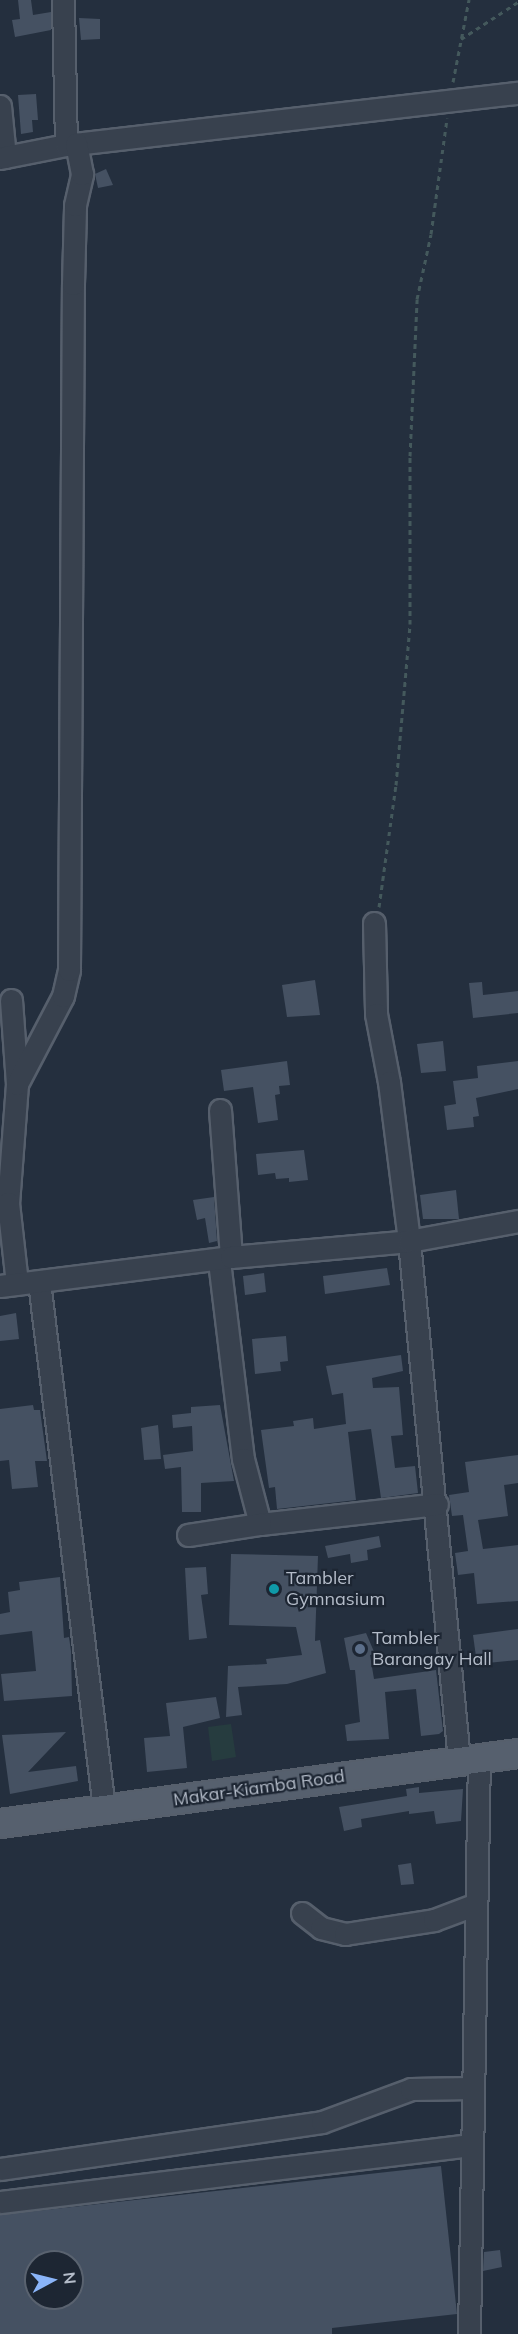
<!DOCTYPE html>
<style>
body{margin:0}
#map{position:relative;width:518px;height:2334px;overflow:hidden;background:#242f3e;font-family:Mulish,sans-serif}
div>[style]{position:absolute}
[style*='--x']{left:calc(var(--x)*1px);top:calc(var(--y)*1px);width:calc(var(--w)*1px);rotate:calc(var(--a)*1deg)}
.green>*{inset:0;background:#263c3f}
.building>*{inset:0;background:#455162}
.path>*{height:3px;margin-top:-1.5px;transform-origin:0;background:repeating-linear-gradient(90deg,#44595c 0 4.5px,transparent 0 9px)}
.roads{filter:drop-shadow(2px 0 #565f6c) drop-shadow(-2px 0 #565f6c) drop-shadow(0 2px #565f6c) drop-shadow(0 -2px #565f6c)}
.minor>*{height:21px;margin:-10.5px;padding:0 10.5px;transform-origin:10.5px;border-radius:10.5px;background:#38414e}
.major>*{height:27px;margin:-13.5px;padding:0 13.5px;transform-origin:13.5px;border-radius:13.5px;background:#56606e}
.dots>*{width:16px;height:16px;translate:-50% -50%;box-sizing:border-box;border:3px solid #1d2633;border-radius:50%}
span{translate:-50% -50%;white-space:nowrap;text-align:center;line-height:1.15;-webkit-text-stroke:4.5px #1d2633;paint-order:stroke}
.poi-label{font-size:18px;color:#b4bcc9}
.left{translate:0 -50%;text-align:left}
.street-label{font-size:18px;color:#b4bcc9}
.north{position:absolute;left:24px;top:2250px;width:60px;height:60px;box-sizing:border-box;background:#1d2633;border:2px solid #59626f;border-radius:50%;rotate:83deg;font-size:16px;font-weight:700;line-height:24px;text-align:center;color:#b4bcc9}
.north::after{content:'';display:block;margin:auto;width:21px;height:27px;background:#8ab4f8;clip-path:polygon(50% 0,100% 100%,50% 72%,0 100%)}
</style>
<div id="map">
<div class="green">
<div style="clip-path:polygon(231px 1724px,236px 1757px,212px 1761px,208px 1727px)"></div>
</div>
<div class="building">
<div style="clip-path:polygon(18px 0,31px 0,33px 15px,51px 12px,51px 30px,15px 37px,12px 20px,20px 19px)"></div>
<div style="clip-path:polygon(79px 18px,100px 19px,100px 39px,81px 40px)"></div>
<div style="clip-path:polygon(36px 94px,38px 120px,32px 120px,33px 132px,21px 134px,18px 95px)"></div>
<div style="clip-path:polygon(106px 169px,113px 185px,98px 188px,95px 174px)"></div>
<div style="clip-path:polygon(315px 980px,320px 1015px,287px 1017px,282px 985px)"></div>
<div style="clip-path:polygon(482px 982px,483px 995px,518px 991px,518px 1013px,473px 1018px,469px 983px)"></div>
<div style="clip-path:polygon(443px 1041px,446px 1071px,421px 1073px,417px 1044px)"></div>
<div style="clip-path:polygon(287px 1061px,290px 1085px,279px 1086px,280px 1094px,275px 1095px,278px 1120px,258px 1123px,253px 1087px,224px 1091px,221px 1070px)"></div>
<div style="clip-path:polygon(518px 1061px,518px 1089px,476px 1098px,479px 1116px,473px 1117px,474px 1127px,447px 1130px,444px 1106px,456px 1104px,453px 1081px,478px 1078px,477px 1066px)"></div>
<div style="clip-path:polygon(304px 1150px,308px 1180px,289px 1182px,289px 1178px,276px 1179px,275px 1173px,258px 1175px,256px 1154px)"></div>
<div style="clip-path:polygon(456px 1190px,459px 1219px,423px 1219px,420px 1195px)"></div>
<div style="clip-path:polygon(214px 1197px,217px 1241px,209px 1243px,205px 1218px,197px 1220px,193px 1200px)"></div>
<div style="clip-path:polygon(387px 1268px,390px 1285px,325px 1294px,323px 1276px)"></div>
<div style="clip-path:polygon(264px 1273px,266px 1292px,245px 1295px,243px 1276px)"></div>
<div style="clip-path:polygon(16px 1313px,19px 1339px,0 1341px,0 1316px)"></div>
<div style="clip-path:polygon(286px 1336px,288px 1361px,280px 1362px,281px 1371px,255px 1374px,252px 1339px)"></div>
<div style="clip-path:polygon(401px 1355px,403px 1371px,372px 1378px,373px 1388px,399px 1387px,403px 1435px,391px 1436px,395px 1468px,415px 1466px,418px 1493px,381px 1498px,371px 1429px,348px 1432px,356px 1500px,277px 1509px,275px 1487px,269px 1488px,261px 1430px,294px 1426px,293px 1421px,313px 1418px,314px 1429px,346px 1424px,343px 1393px,332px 1395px,326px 1366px)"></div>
<div style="clip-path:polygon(33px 1405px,34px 1410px,40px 1410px,47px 1461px,35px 1461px,38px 1487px,12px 1489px,9px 1460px,0 1461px,0 1409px)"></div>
<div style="clip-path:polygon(220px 1405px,234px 1481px,201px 1483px,201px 1512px,182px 1512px,181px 1467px,165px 1469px,163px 1455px,193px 1451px,192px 1426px,173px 1428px,172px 1415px,191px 1413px,191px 1407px)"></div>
<div style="clip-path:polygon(158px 1425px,161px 1459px,144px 1460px,141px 1428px)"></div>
<div style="clip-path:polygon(518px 1455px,518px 1483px,504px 1485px,508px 1516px,478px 1520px,483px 1549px,518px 1545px,518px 1601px,477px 1604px,474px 1573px,458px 1575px,455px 1553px,468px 1551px,463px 1515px,452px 1516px,449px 1495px,469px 1492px,465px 1462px)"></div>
<div style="clip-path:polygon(379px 1536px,381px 1547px,367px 1550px,368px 1560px,351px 1563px,350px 1554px,328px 1558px,325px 1546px)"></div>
<div style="clip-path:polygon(231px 1554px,318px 1556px,315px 1641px,320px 1640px,326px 1673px,287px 1684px,238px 1687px,242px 1715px,226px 1717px,228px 1666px,267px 1664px,266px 1659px,302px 1655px,296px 1627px,229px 1625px)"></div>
<div style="clip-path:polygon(206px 1567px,208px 1594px,201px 1595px,207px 1638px,189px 1640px,185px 1568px)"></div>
<div style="clip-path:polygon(60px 1577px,64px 1638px,69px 1637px,71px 1651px,72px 1696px,4px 1701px,1px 1674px,36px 1671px,32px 1631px,0 1635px,0 1614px,10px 1612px,8px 1592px,20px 1590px,19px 1582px)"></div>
<div style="clip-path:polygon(518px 1629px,518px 1660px,477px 1664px,473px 1635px)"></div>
<div style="clip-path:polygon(366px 1633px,375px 1654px,370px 1655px,374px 1679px,436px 1670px,443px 1731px,439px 1734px,421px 1736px,416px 1689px,385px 1692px,389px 1739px,347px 1741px,345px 1725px,360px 1722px,355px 1670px,350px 1670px,344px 1638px)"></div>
<div style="clip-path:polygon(216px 1697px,220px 1718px,183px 1727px,187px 1768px,147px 1772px,144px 1738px,170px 1736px,166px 1703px)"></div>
<div style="clip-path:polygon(66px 1732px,28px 1772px,76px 1766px,78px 1781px,10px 1794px,2px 1735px)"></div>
<div style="clip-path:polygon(419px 1787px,419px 1793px,463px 1789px,461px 1821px,436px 1824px,434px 1811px,409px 1814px,409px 1811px,361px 1819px,362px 1827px,344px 1831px,339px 1807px,407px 1796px,406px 1789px)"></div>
<div style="clip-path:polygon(411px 1863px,414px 1884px,401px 1885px,398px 1865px)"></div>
<div style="clip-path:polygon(evenodd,441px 2166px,457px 2314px,332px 2328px,332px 2334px,0 2334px,0 2215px,441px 2166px,36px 2262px,72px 2262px,72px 2298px,36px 2298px,36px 2262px)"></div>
<div style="clip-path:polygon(500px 2250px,502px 2267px,483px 2271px,484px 2252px)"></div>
</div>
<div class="path">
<div style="--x:461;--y:39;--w:68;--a:-33"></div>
<div style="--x:453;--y:82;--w:84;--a:-79"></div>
<div style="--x:379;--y:907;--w:123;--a:-82.1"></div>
<div style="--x:396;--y:785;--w:162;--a:-85"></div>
<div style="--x:410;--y:624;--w:168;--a:-90"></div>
<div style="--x:410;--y:456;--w:157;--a:-87.4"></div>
<div style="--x:417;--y:299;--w:66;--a:-77.8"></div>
<div style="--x:431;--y:234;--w:117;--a:-82.1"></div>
</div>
<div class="roads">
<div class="minor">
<div style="--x:0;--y:106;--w:51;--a:84.4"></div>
<div style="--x:5;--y:157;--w:5;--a:169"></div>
<div style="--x:66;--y:145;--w:455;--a:-6.6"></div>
<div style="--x:5;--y:157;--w:62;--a:-11.1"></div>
<div style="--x:66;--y:145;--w:145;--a:-91.2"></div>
<div style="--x:374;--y:923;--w:91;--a:88.7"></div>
<div style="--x:376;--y:1014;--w:69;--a:79.2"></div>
<div style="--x:389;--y:1082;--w:160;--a:82.8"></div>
<div style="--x:409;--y:1241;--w:521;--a:84.5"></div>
<div style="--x:11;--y:1000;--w:84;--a:85.9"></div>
<div style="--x:17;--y:1084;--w:119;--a:94.3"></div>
<div style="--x:8;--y:1203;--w:81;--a:83.6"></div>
<div style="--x:17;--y:1084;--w:99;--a:-62.4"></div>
<div style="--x:63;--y:996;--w:27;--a:-77"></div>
<div style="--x:69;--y:970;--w:686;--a:-89.67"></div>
<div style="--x:73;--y:284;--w:79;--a:-88.5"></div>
<div style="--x:75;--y:205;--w:32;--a:-77"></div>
<div style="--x:82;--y:174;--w:31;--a:-101"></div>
<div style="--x:220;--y:1110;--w:147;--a:85.7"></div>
<div style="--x:219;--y:1261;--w:199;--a:83.1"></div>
<div style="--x:243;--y:1459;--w:67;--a:75.3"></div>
<div style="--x:260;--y:1524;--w:178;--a:-6.4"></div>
<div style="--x:39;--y:1282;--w:530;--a:82.96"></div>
<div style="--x:0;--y:1286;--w:233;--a:-7.2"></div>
<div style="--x:231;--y:1257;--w:179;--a:-5.1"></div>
<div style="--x:409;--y:1241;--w:111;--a:-10.4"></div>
<div style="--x:188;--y:1535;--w:73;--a:-8.7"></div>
<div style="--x:302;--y:1913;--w:24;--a:38"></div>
<div style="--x:321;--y:1928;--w:25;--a:14"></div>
<div style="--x:345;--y:1934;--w:90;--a:-8.9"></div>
<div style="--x:434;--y:1920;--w:43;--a:-20.6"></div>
<div style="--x:0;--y:2169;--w:325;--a:-8.3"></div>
<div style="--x:322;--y:2122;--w:95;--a:-20.3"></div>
<div style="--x:411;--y:2089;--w:61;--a:-0.9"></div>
<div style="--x:0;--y:2202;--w:474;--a:-6.9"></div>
<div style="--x:469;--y:2334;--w:577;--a:-89.01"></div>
</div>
<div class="major">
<div style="--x:0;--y:1823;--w:523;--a:-7.7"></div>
</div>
</div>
<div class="dots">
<div style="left:274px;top:1589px;background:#0f9aa8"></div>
<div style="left:360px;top:1649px;background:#5c6f8a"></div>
</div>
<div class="poi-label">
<span class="left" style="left:286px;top:1589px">Tambler<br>Gymnasium</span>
<span class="left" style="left:372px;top:1649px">Tambler<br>Barangay Hall</span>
</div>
<div class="street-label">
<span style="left:259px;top:1788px;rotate:-8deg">Makar-Kiamba Road</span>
</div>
<div class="north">N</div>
</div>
